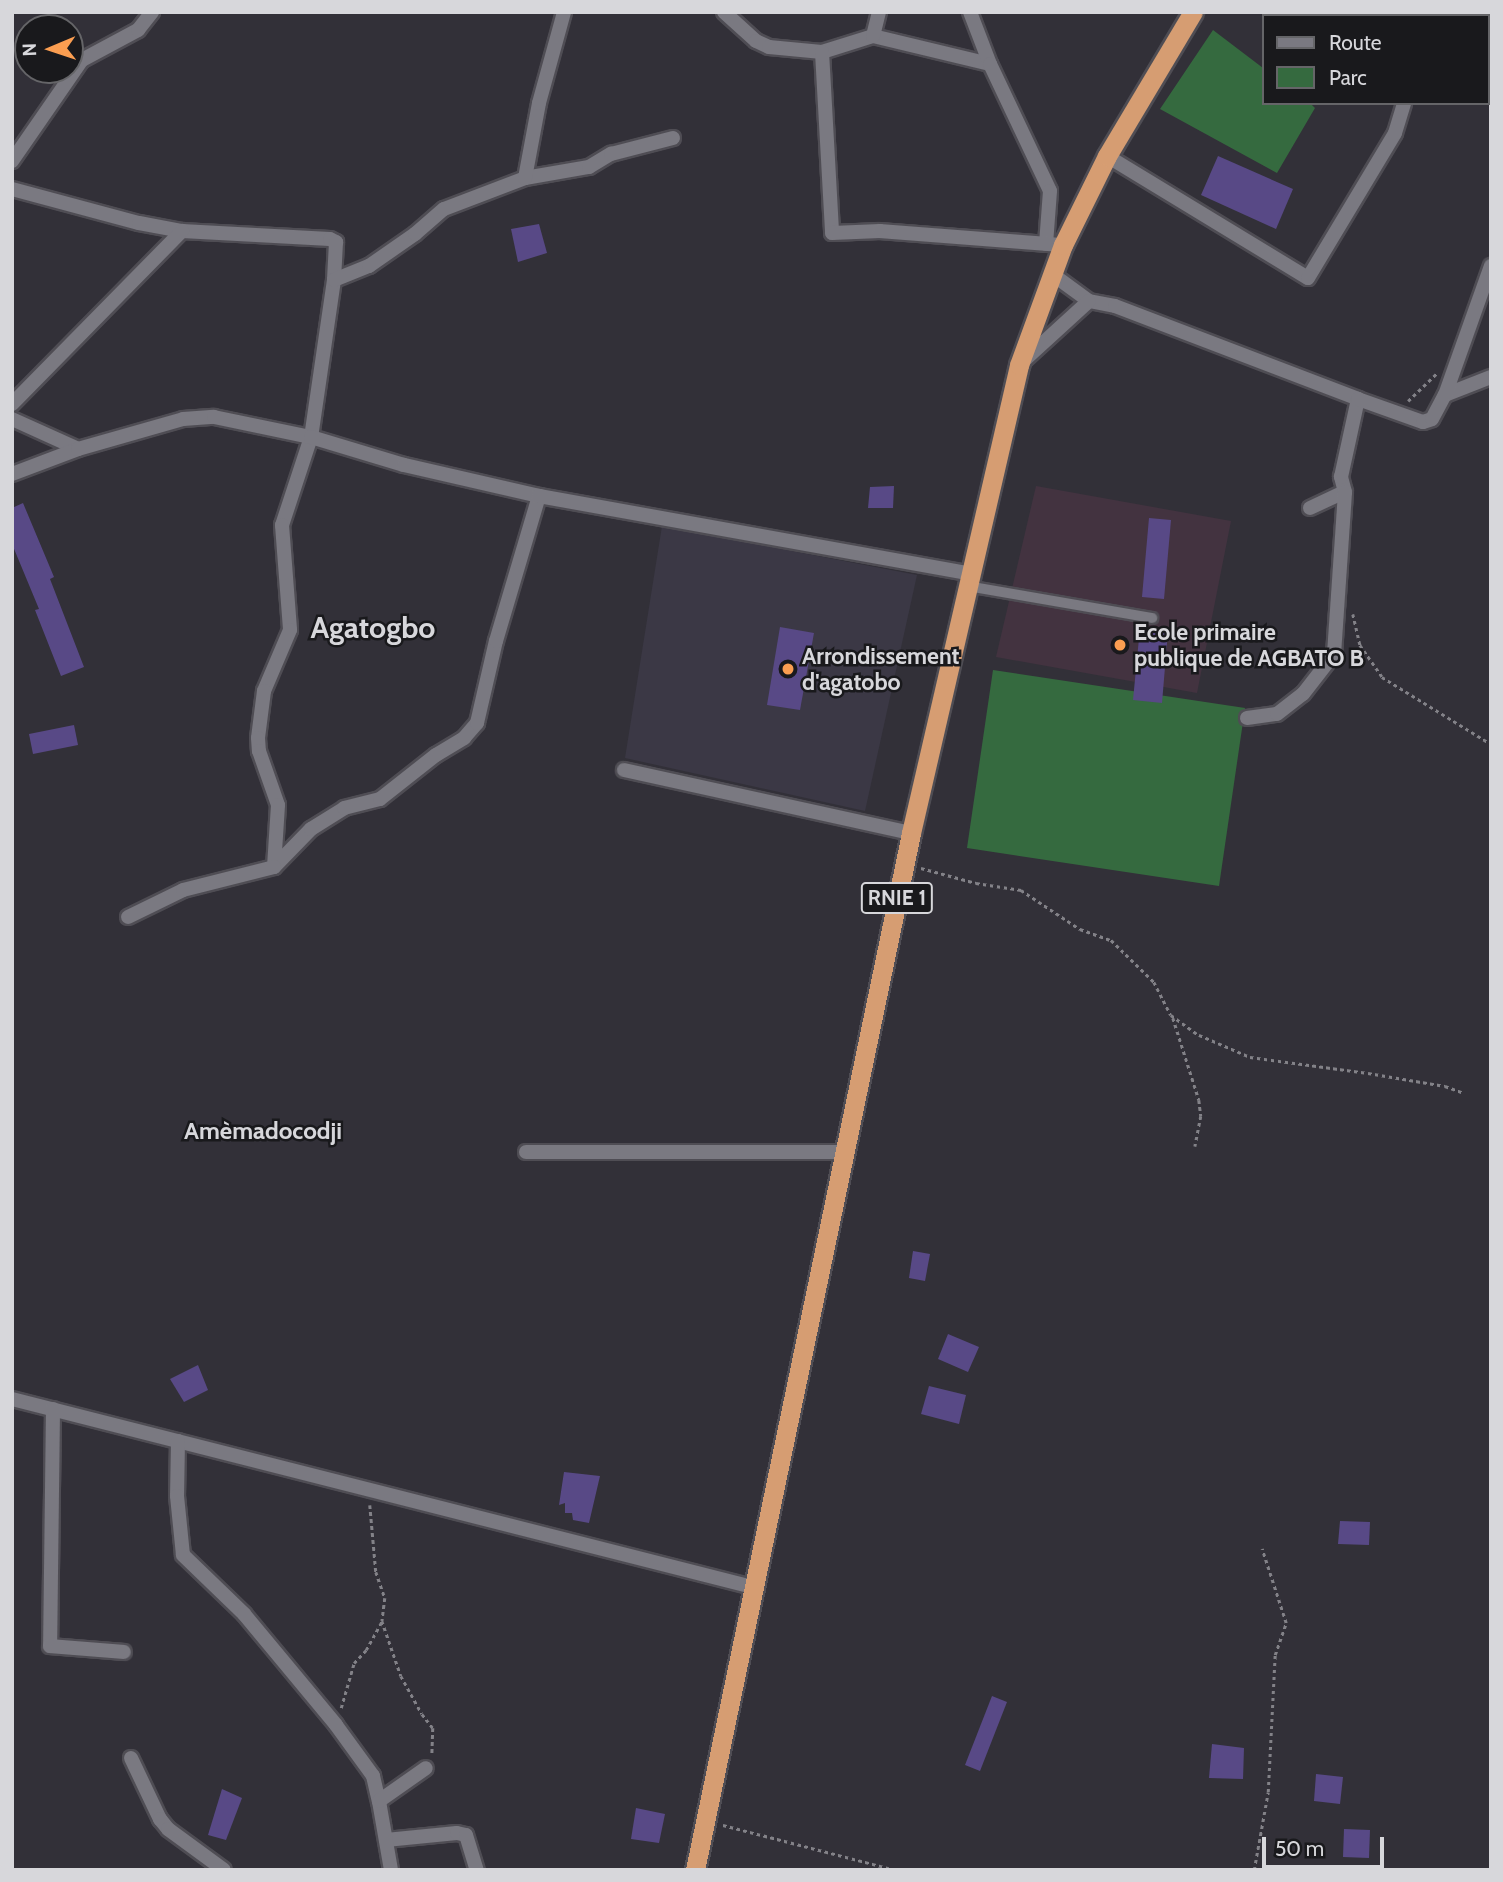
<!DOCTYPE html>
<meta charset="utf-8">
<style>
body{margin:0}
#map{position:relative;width:1503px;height:1882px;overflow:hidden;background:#323038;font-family:Cabin,sans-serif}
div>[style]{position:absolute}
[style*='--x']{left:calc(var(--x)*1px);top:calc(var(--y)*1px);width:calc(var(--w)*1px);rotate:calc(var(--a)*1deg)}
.built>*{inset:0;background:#3b3845}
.education>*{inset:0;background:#433340}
.green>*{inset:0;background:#356a3f}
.building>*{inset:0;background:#584986}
.path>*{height:2.5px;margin-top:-1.25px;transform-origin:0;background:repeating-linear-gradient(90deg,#838288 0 3.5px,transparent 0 7px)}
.roads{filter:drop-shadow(2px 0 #4f4d54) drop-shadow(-2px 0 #4f4d54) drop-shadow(0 2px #4f4d54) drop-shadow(0 -2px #4f4d54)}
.service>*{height:10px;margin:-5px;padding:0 5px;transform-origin:5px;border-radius:5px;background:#7a7981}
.minor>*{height:14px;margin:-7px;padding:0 7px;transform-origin:7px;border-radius:7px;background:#7a7981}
.tertiary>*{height:14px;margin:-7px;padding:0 7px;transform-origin:7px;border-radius:7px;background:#7a7981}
.trunk>*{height:19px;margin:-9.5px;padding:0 9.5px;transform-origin:9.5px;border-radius:9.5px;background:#d69d72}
.dots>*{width:19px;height:19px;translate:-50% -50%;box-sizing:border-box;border:4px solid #19191c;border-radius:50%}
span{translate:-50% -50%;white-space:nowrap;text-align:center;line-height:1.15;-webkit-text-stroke:5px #19191c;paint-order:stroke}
.shield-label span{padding:2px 5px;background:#19191c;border:2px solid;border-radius:5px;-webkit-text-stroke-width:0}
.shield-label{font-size:21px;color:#d7d7db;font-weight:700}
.poi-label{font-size:23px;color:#d7d7db;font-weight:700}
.left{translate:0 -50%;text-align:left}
.neighbourhood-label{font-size:24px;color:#d7d7db;font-weight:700}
.district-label{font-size:30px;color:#d7d7db;font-weight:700}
.frame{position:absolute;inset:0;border:14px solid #d7d7db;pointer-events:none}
.legend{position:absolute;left:1262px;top:14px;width:228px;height:91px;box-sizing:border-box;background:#19191c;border:2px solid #656568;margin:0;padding:9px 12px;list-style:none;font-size:21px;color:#d7d7db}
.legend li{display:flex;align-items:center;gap:14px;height:35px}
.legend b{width:35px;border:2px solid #656568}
.north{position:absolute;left:14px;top:14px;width:70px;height:70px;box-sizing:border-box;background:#19191c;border:2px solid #656568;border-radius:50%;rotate:268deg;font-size:19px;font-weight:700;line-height:28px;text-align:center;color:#d7d7db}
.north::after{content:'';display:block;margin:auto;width:24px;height:32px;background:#fb9e51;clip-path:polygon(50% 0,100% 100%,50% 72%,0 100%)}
.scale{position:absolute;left:1262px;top:1837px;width:122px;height:32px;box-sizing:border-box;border:4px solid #d7d7db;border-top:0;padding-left:9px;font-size:21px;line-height:24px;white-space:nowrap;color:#d7d7db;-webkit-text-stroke:5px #19191c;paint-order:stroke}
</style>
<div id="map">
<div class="built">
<div style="clip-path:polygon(662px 526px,917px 575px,865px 811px,625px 758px)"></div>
</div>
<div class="education">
<div style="clip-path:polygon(1036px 486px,1231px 521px,1197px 693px,996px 657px)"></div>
</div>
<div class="green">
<div style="clip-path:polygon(1213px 30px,1263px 68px,1263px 103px,1310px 103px,1315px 108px,1277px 173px,1160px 109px)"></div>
<div style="clip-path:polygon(993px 670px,1245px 708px,1219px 886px,967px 848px)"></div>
</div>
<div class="building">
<div style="clip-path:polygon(1218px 156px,1293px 189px,1276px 229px,1201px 195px)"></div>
<div style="clip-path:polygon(539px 224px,547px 253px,518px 262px,511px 229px)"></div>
<div style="clip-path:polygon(894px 486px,893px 508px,868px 508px,870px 487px)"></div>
<div style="clip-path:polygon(23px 503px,54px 577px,50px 579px,84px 667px,61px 676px,35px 610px,39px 609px,12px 544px,12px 508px)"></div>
<div style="clip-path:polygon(1149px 518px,1171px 520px,1164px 599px,1142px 597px)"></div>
<div style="clip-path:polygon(780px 627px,814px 633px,800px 710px,767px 705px)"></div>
<div style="clip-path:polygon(1140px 628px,1168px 631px,1162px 703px,1133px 700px)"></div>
<div style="clip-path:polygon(74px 725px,78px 745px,33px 754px,29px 734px)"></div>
<div style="clip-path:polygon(913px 1251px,930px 1254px,925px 1281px,909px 1278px)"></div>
<div style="clip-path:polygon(948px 1334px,979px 1347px,968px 1372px,938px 1359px)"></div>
<div style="clip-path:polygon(198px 1365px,208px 1390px,184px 1402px,170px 1379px)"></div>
<div style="clip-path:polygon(929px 1386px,966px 1395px,959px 1424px,921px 1414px)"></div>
<div style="clip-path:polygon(564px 1472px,600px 1476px,589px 1523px,573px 1520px,572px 1513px,565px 1513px,565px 1503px,559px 1505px)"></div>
<div style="clip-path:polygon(1340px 1521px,1370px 1522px,1369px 1545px,1338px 1544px)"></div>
<div style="clip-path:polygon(992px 1696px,1007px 1702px,980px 1771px,965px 1765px)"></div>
<div style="clip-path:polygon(1212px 1744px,1244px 1748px,1243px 1779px,1209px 1778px)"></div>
<div style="clip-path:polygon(1316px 1774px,1343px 1777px,1340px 1804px,1314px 1801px)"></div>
<div style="clip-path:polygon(222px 1789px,242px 1798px,226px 1840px,208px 1835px)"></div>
<div style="clip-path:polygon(636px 1808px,665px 1814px,659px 1843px,631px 1839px)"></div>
<div style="clip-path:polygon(1344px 1829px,1370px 1830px,1369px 1858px,1343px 1857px)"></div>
</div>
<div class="path">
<div style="--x:1408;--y:401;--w:39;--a:-44"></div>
<div style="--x:1353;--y:614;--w:32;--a:77"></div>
<div style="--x:1360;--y:645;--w:39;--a:55"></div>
<div style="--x:1382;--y:677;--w:128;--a:31.6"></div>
<div style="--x:921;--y:868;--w:57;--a:15.3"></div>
<div style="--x:976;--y:883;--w:46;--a:8.8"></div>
<div style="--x:1021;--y:890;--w:71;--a:33.5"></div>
<div style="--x:1080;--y:929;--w:33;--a:20"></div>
<div style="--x:1111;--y:940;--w:60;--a:44.3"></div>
<div style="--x:1154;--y:982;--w:37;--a:63"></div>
<div style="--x:1171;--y:1015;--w:34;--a:36"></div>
<div style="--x:1199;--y:1035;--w:56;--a:23.3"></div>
<div style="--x:1250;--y:1057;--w:119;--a:7.7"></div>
<div style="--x:1368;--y:1073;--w:78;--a:9.6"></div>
<div style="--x:1445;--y:1086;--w:20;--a:20"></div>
<div style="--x:1173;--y:1018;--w:86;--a:72.4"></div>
<div style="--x:1199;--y:1100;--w:16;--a:83"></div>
<div style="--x:1201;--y:1116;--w:31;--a:101"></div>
<div style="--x:370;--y:1505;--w:67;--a:84.9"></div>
<div style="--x:376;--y:1572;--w:28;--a:71"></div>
<div style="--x:385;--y:1598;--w:23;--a:97"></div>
<div style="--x:341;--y:1708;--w:47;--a:-73.9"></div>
<div style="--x:354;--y:1663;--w:18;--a:-47"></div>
<div style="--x:366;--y:1650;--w:33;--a:-61"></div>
<div style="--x:382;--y:1621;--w:58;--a:70.9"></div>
<div style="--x:401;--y:1676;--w:43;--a:61.1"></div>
<div style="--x:422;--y:1714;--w:18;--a:52"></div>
<div style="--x:433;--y:1728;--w:27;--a:92"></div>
<div style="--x:723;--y:1825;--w:179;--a:14.6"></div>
<div style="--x:1254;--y:1870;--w:79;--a:-79.8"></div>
<div style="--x:1268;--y:1792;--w:137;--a:-87.1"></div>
<div style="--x:1275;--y:1655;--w:34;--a:-71"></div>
<div style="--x:1286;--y:1623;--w:78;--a:-108"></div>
</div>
<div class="roads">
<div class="service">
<div style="--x:967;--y:586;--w:188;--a:9.8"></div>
</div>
<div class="minor">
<div style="--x:724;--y:12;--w:43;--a:42.2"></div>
<div style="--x:756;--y:41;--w:14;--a:25"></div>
<div style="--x:769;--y:47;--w:53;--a:5.4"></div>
<div style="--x:822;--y:52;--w:53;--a:-17.4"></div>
<div style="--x:873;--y:36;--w:120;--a:13.5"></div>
<div style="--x:970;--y:12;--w:56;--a:69"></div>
<div style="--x:990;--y:64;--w:140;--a:64.7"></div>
<div style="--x:1050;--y:191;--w:53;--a:94.3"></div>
<div style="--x:1398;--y:12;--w:7;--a:34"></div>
<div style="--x:873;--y:36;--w:25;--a:-76"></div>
<div style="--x:822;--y:52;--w:181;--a:86.8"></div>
<div style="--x:832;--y:233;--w:48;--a:-2.4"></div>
<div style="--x:880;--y:231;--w:184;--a:4.4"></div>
<div style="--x:1487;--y:57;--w:4;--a:27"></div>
<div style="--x:1107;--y:156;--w:235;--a:31.3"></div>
<div style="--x:1308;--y:278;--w:169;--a:-59"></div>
<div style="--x:1395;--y:133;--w:31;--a:-73"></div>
<div style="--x:12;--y:161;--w:123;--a:-55.3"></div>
<div style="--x:82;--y:60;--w:64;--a:-28.2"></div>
<div style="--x:138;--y:30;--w:23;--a:-52"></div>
<div style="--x:525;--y:178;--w:65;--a:-9.8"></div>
<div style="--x:589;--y:167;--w:26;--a:-31"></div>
<div style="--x:611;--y:154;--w:64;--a:-14.5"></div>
<div style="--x:12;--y:189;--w:131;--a:15"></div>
<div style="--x:139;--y:223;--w:44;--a:10.5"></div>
<div style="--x:182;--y:231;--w:148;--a:3.1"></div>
<div style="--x:330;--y:239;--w:7;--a:27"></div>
<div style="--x:336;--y:242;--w:38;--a:93"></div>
<div style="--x:334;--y:280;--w:159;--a:98.3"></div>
<div style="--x:311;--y:437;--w:93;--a:108.2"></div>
<div style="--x:282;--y:525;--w:105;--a:85.6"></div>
<div style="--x:290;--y:630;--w:66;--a:113.1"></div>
<div style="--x:264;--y:691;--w:47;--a:97.3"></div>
<div style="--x:258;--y:738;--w:13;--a:86"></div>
<div style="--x:259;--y:751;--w:57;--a:70.6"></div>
<div style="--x:278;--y:805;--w:62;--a:93.7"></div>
<div style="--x:274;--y:867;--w:53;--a:-45.8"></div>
<div style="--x:311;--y:829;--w:39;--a:-32"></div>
<div style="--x:344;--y:808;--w:37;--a:-14"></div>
<div style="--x:380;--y:799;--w:71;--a:-38.2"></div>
<div style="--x:436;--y:755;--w:33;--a:-31"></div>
<div style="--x:464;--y:738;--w:20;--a:-49"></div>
<div style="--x:477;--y:723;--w:84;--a:-77"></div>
<div style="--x:496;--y:641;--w:151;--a:-73.5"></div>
<div style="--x:1052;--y:274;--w:46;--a:36.1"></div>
<div style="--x:1089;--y:301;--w:26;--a:11"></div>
<div style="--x:1115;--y:306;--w:260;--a:20.9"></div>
<div style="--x:334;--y:280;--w:38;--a:-22"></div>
<div style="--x:369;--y:266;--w:56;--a:-34.8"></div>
<div style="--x:415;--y:234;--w:38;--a:-41"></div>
<div style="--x:444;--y:209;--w:87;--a:-20.9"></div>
<div style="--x:525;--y:178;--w:76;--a:-79.4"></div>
<div style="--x:539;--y:103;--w:94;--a:-74.6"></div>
<div style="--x:1020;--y:364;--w:93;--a:-42.4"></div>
<div style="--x:1445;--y:395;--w:49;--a:-21.4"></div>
<div style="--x:12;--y:404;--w:243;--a:-45.5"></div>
<div style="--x:12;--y:419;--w:72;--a:24.4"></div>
<div style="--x:1310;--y:508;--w:38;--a:-25"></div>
<div style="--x:1345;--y:492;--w:16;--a:-105"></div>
<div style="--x:1341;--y:477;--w:80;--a:-77.7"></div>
<div style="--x:1358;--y:399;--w:69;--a:19.5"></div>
<div style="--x:1423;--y:422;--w:9;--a:-18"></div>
<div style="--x:1432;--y:419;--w:27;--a:-62"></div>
<div style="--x:1445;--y:395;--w:137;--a:-70.4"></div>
<div style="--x:1247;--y:718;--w:30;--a:-8"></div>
<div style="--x:1277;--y:714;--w:33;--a:-38"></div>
<div style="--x:1303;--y:694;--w:51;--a:-52.2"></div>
<div style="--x:1334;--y:654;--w:162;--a:-86.1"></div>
<div style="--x:624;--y:770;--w:294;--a:12.4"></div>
<div style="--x:128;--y:917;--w:61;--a:-26.1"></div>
<div style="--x:183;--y:890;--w:94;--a:-14.2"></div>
<div style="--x:526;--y:1152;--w:320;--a:0"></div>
<div style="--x:12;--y:1399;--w:764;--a:14.25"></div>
<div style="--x:53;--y:1409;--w:237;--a:90.7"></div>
<div style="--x:50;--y:1646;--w:74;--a:4.6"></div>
<div style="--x:178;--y:1441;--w:55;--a:91"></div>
<div style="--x:177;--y:1496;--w:59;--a:84.2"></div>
<div style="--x:183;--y:1555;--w:85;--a:44"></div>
<div style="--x:244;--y:1614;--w:144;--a:50.3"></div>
<div style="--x:336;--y:1725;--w:63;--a:54"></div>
<div style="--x:373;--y:1776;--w:26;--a:77"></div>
<div style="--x:131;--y:1758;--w:68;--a:64.6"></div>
<div style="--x:160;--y:1819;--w:13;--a:51"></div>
<div style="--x:168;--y:1829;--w:69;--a:36.2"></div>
<div style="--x:386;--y:1840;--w:71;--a:-5.6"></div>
<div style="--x:457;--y:1833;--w:9;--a:13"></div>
<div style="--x:466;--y:1835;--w:37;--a:73"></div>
<div style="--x:391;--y:1870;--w:70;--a:-99.9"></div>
<div style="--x:379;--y:1801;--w:57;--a:-35.1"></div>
</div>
<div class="tertiary">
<div style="--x:12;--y:474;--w:71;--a:-20.7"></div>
<div style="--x:78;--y:449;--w:109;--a:-15.9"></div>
<div style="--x:183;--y:419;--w:31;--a:-4"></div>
<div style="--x:214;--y:417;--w:99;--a:11.7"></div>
<div style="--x:311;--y:437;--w:97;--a:16.8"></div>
<div style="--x:404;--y:465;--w:139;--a:12.9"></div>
<div style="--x:539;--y:496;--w:437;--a:10.2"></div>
</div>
<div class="trunk">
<div style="--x:695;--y:1870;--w:1059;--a:-78.23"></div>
<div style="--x:911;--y:833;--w:480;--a:-77"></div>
<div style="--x:1019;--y:365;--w:128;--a:-69.9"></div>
<div style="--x:1063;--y:245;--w:99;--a:-63.7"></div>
<div style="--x:1107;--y:156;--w:168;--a:-59.2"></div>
</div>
</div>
<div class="dots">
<div style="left:1120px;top:645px;background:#fb9e51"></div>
<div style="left:788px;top:669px;background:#fb9e51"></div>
</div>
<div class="shield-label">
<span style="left:897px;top:898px">RNIE 1</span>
</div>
<div class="poi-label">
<span class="left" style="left:1134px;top:645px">Ecole primaire<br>publique de AGBATO B</span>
<span class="left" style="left:802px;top:669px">Arrondissement<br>d'agatobo</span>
</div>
<div class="neighbourhood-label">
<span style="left:263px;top:1131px">Amèmadocodji</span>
</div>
<div class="district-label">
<span style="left:373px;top:628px">Agatogbo</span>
</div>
<div class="frame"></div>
<ul class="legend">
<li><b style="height:9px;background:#7a7981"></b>Route</li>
<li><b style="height:19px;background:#356a3f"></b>Parc</li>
</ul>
<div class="north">N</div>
<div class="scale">50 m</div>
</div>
